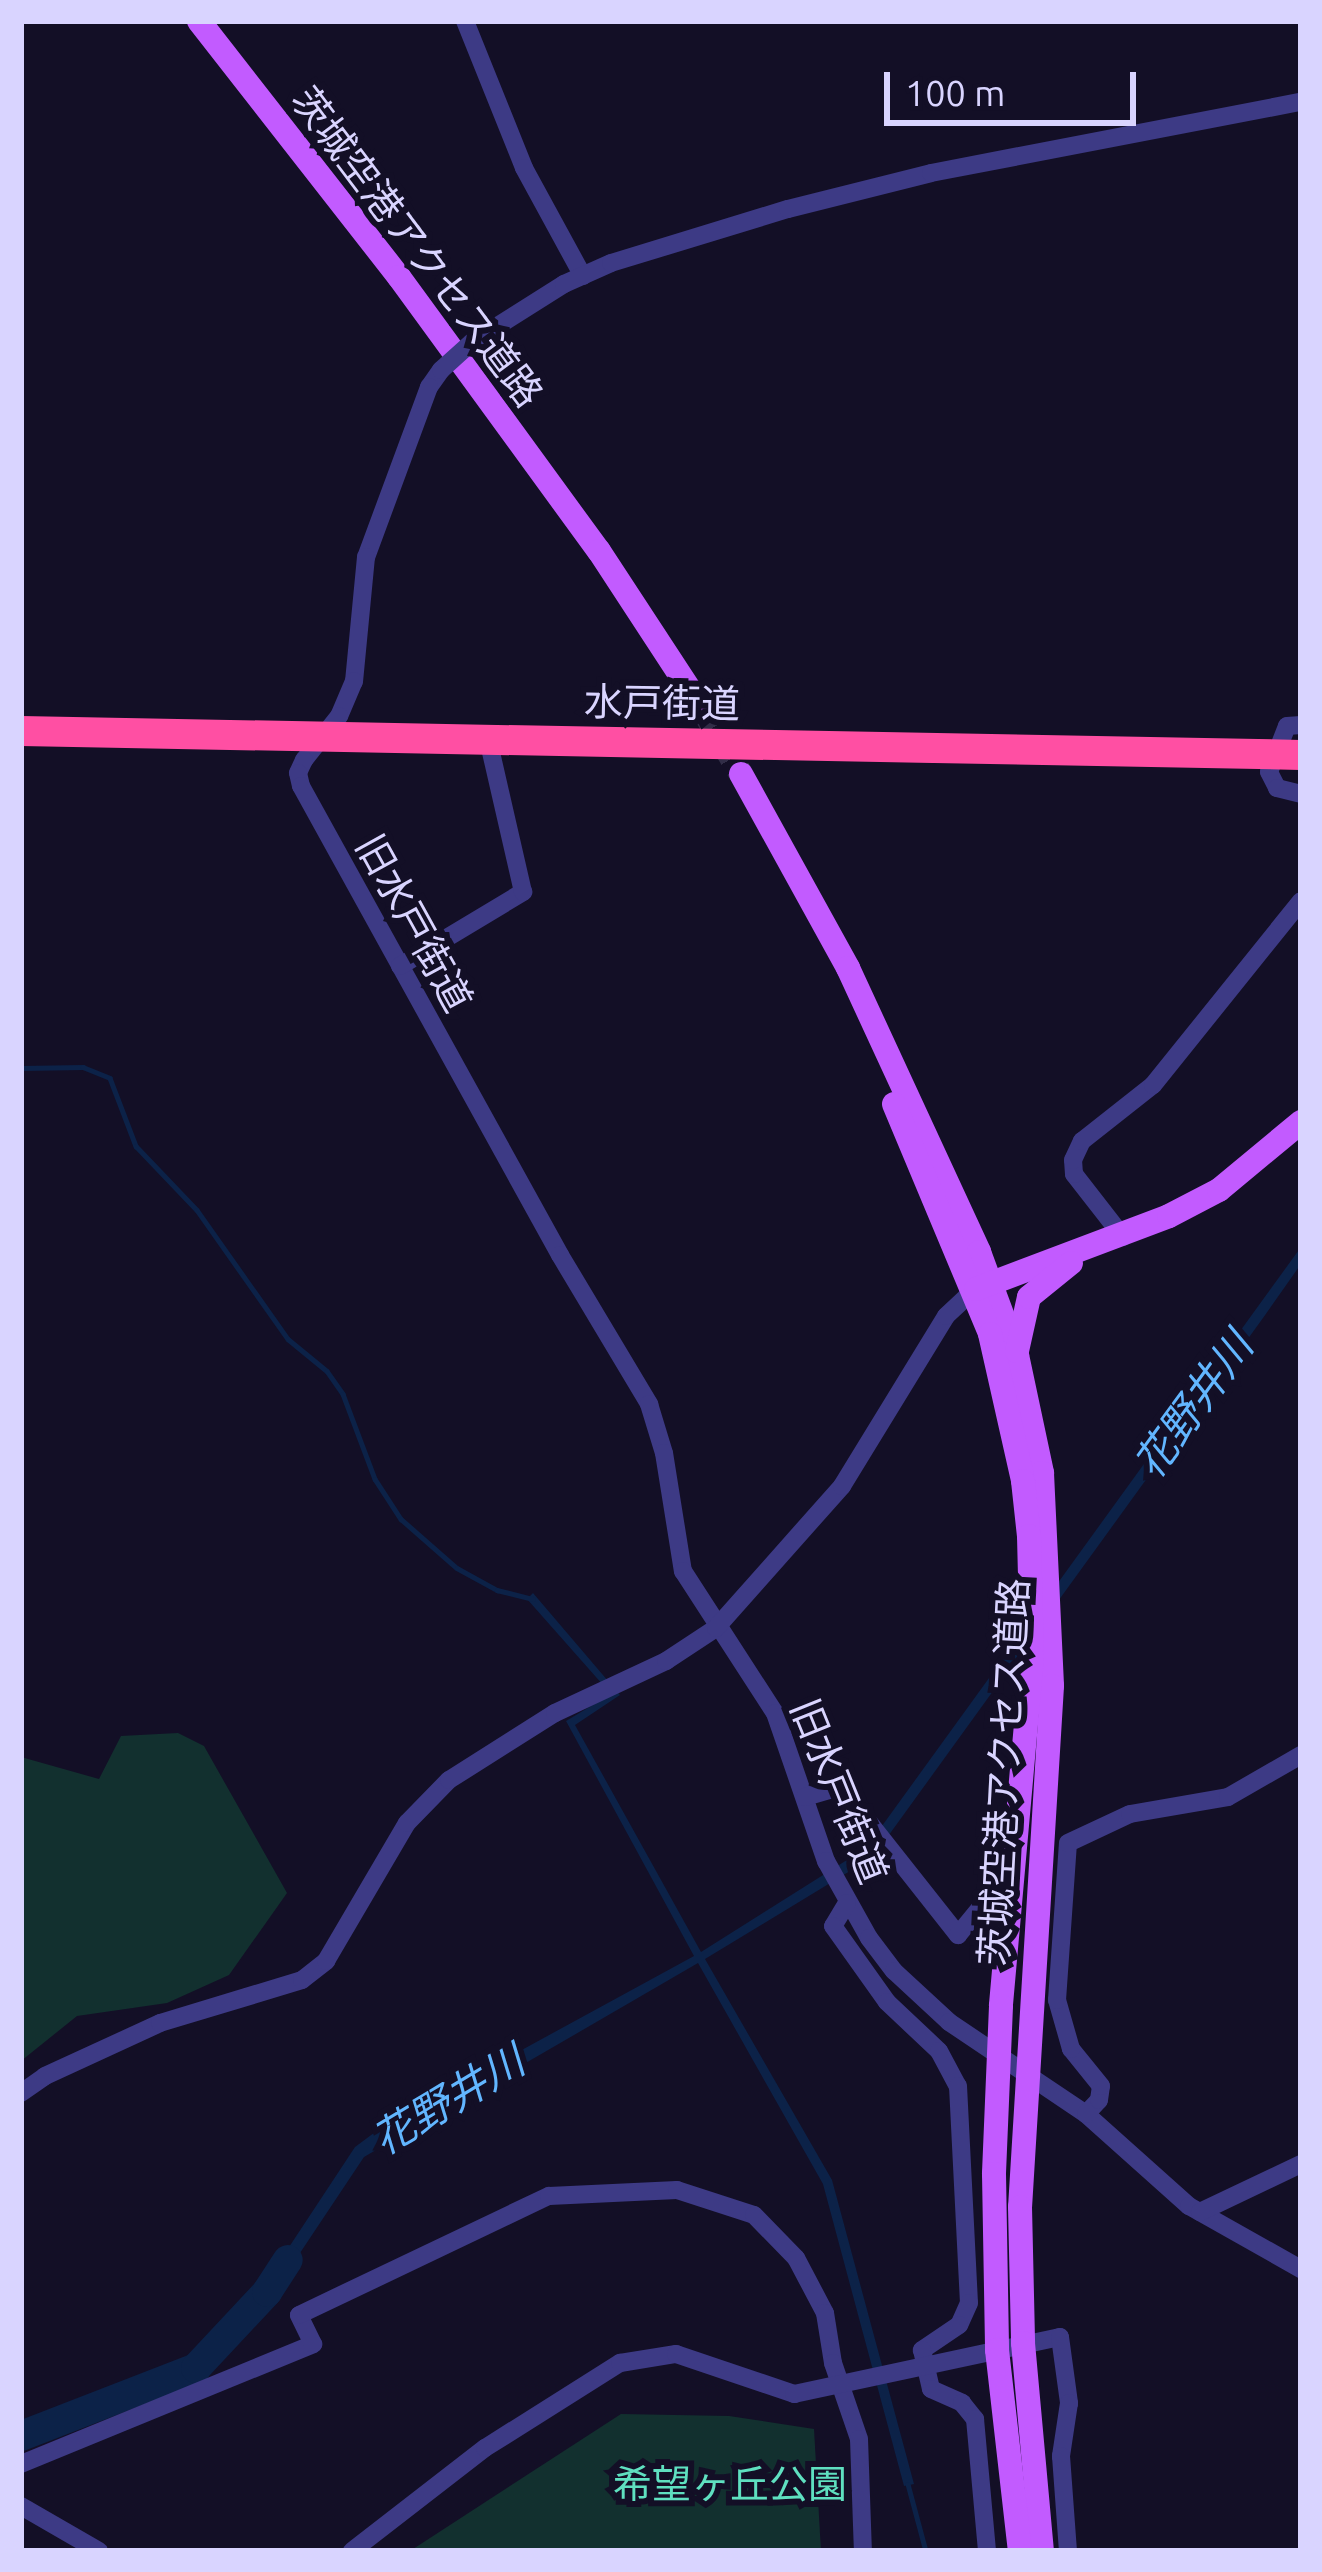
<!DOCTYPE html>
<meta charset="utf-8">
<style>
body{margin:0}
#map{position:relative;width:1322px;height:2572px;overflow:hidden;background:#130f26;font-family:Ubuntu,"Noto Sans JP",sans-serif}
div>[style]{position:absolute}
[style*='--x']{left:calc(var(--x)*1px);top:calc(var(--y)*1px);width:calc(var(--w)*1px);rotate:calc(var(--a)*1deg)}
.green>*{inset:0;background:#12302f}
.water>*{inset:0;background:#0c2248}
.stream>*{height:4.5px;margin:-2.25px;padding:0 2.25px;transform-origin:2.25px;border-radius:2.25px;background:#0c2248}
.river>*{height:30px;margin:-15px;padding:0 15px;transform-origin:15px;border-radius:15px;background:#0c2248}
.major-tunnel>*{height:24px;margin-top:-12px;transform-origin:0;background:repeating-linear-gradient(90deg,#312d47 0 24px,transparent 0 36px)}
.minor>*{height:18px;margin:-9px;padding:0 9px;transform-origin:9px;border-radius:9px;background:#3d3a85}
.major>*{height:24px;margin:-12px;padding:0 12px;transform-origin:12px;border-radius:12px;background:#c25bff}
.highway>*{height:30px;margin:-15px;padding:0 15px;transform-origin:15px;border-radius:15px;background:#ff4fa3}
.minor-bridge>*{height:18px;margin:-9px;padding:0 9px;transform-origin:9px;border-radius:9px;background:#3d3a85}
span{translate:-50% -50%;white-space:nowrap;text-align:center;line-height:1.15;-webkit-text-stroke:12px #130f26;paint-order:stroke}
.street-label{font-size:39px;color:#d9d4ff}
.park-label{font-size:39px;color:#5fe0c0}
.water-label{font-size:42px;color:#62b6ff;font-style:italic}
.frame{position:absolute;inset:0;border:24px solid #d9d4ff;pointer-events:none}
.scale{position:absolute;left:884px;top:72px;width:252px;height:54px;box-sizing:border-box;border:6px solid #d9d4ff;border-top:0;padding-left:15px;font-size:36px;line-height:42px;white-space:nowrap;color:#d9d4ff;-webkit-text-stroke:9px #130f26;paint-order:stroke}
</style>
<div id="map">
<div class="green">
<div style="clip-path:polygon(178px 1733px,204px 1746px,287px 1893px,229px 1975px,167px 2003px,77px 2016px,21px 2061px,21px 1757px,99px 1779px,121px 1736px)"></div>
<div style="clip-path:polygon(621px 2414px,729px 2416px,814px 2429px,821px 2551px,410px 2551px)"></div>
</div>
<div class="water">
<div style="clip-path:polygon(1301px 1247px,1301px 1264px,1263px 1318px,873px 1857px,705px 1959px,832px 2180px,914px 2484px,904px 2486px,823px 2184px,698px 1963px,364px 2157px,272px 2295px,262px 2288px,355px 2147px,386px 2124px,694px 1956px,566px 1721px,611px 1694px,527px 1599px,533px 1593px,620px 1695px,575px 1725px,701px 1952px,866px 1848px)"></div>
</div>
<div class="stream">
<div style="--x:21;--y:1068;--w:62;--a:-0.9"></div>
<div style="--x:83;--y:1067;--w:29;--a:22"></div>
<div style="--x:110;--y:1078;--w:73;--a:69.1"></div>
<div style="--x:136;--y:1146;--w:88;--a:46.4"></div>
<div style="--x:197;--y:1210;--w:158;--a:54.8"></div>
<div style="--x:288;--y:1339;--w:50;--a:39.4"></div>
<div style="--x:327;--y:1371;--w:28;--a:55"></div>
<div style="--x:343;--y:1394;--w:91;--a:69.4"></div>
<div style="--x:375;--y:1479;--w:48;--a:57"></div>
<div style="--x:401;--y:1519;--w:74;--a:41.2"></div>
<div style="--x:457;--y:1568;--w:46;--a:28.8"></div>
<div style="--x:497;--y:1590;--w:37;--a:14"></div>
<div style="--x:908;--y:2484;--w:69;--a:75"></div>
</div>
<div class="river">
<div style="--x:21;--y:2436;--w:188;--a:-21.2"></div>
<div style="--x:196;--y:2368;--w:104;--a:-46.9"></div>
<div style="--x:267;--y:2292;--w:38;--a:-57"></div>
</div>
<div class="major-tunnel">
<div style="--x:701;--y:707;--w:78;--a:59.2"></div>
</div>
<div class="minor">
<div style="--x:465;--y:21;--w:158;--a:68.1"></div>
<div style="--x:524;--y:168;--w:123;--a:61.4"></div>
<div style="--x:472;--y:342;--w:109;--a:-32.2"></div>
<div style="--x:564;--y:284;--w:51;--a:-24.1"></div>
<div style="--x:611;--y:263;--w:185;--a:-17"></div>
<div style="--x:788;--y:209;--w:147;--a:-14.1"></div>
<div style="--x:931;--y:173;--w:377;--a:-10.9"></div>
<div style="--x:441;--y:370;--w:21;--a:125"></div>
<div style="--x:429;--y:387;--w:181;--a:110.3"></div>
<div style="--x:366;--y:557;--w:125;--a:95.5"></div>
<div style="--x:354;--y:681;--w:38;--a:113"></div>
<div style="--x:339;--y:716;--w:56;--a:128.5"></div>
<div style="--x:304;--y:760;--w:14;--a:115"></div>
<div style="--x:298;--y:773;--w:13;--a:77"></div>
<div style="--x:301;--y:786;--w:536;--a:61.09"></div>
<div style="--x:560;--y:1255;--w:174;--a:59.1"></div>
<div style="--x:649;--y:1404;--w:51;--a:73"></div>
<div style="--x:664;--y:1453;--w:120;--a:80.9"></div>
<div style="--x:683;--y:1571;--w:169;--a:57.1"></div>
<div style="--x:775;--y:1713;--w:157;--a:71"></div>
<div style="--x:826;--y:1861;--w:88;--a:60.8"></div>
<div style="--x:869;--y:1938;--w:41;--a:52.9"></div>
<div style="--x:894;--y:1971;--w:75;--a:42.8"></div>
<div style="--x:949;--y:2022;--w:165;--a:33.9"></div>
<div style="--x:1086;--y:2114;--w:138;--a:41.8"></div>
<div style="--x:1189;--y:2206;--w:129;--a:29.4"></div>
<div style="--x:1301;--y:725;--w:14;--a:176"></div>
<div style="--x:1287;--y:726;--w:49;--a:111.4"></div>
<div style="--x:1269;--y:772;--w:18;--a:63"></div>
<div style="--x:1277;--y:788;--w:25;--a:14"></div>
<div style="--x:400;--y:966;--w:144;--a:-31"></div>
<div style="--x:523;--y:892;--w:157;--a:-102.9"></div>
<div style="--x:1123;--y:1237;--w:80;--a:-127.9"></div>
<div style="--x:1074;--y:1174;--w:14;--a:-94"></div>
<div style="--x:1073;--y:1160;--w:21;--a:-65"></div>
<div style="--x:1082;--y:1141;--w:90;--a:-38.3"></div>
<div style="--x:1153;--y:1085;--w:236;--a:-51.2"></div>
<div style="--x:805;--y:1797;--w:32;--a:-16"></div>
<div style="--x:836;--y:1788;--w:16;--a:35"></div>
<div style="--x:849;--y:1797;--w:176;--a:51.7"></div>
<div style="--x:958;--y:1935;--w:43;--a:-50.7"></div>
<div style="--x:847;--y:1903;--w:27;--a:121"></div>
<div style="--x:833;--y:1926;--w:93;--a:54.6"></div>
<div style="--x:887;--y:2002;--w:71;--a:43.3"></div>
<div style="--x:939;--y:2051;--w:40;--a:62"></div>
<div style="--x:958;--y:2086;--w:217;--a:87.1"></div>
<div style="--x:969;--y:2303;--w:24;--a:114"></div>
<div style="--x:959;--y:2325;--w:45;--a:146"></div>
<div style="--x:922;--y:2350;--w:40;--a:77"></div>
<div style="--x:931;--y:2389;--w:34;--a:24"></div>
<div style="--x:962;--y:2403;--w:21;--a:51"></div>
<div style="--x:975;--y:2419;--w:133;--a:84.8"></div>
<div style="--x:21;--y:2093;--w:29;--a:-35"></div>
<div style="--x:45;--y:2076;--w:127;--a:-24.7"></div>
<div style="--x:160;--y:2023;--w:148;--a:-16.8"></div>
<div style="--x:302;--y:1980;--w:31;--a:-38"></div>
<div style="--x:326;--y:1961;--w:160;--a:-59.6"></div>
<div style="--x:407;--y:1823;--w:60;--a:-45.7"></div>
<div style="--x:449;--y:1780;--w:125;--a:-32.3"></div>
<div style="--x:555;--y:1713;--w:123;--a:-25.1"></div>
<div style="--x:666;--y:1661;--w:60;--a:-33.4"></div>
<div style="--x:716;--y:1628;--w:190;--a:-48.4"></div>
<div style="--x:842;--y:1486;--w:199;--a:-58.5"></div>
<div style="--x:946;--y:1316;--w:38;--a:-43"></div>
<div style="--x:1086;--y:2114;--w:19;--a:-47"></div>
<div style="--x:1099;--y:2100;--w:14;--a:-82"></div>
<div style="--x:1101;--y:2086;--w:48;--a:-129"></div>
<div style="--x:1071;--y:2049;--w:51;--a:-105.9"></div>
<div style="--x:1057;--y:2000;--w:157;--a:-86"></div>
<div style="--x:1068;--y:1843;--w:68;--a:-25.1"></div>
<div style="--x:1130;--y:1814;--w:99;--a:-9.8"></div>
<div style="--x:1228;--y:1797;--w:84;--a:-29.9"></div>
<div style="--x:1200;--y:2212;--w:112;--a:-25.4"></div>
<div style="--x:21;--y:2464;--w:316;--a:-22.3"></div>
<div style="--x:313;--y:2344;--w:32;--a:-116"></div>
<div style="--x:299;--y:2315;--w:277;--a:-25.5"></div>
<div style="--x:549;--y:2196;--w:128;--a:-2.7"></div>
<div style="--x:677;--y:2190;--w:81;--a:18"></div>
<div style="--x:754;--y:2215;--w:60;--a:45.7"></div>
<div style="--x:796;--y:2258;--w:62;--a:62.2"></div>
<div style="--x:825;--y:2313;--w:51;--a:80.9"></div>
<div style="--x:833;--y:2363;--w:80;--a:71.1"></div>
<div style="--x:859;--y:2439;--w:112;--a:88"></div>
<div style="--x:21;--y:2506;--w:90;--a:30"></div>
<div style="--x:352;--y:2551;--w:168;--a:-37.8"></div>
<div style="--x:485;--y:2448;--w:160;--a:-32.2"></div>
<div style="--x:620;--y:2363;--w:57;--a:-9.1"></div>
<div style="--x:676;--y:2354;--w:125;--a:18.7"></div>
<div style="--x:794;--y:2394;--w:272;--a:-12.1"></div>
<div style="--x:1060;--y:2337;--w:67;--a:82.2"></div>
<div style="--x:1069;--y:2403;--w:54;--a:98.6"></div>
<div style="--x:1061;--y:2456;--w:95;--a:85.8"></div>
</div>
<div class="major">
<div style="--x:199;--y:21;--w:325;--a:52"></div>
<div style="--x:399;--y:277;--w:339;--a:53.9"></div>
<div style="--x:599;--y:551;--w:186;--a:56.8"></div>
<div style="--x:741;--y:774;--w:222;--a:61.1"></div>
<div style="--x:848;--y:968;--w:313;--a:65.2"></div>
<div style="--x:979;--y:1252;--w:110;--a:69.7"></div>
<div style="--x:1017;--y:1355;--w:121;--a:78"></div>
<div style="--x:1042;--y:1473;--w:213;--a:87.3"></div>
<div style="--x:1052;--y:1686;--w:522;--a:93.51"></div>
<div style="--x:1020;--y:2207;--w:136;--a:88.7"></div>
<div style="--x:1023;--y:2343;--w:209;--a:84.8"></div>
<div style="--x:894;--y:1104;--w:249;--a:67.3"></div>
<div style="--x:990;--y:1334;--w:151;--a:77.3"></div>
<div style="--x:1023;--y:1481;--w:55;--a:83.8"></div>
<div style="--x:1029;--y:1536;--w:121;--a:88.6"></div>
<div style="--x:1032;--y:1657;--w:350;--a:95.1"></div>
<div style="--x:1001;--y:2006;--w:168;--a:92.4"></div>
<div style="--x:994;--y:2174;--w:176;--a:89"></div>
<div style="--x:997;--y:2350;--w:202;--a:83.5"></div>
<div style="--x:976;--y:1289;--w:206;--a:-20.7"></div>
<div style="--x:1169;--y:1216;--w:56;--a:-27.5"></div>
<div style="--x:1219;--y:1190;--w:107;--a:-39.7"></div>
<div style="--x:1017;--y:1351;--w:55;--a:-77.5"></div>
<div style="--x:1029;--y:1297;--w:54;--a:-39"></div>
</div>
<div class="highway">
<div style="--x:21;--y:731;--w:1280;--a:1.07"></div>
</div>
<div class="minor-bridge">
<div style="--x:441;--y:370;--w:42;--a:-42.1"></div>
</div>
<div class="street-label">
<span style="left:417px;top:247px;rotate:53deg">茨城空港アクセス道路</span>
<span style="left:662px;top:703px;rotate:1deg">水戸街道</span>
<span style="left:414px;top:923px;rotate:61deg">旧水戸街道</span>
<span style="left:1004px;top:1772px;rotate:-87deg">茨城空港アクセス道路</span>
<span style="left:839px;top:1791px;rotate:68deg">旧水戸街道</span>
</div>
<div class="park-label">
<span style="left:730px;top:2484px">希望ヶ丘公園</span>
</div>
<div class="water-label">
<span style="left:1193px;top:1405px;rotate:-54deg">花野井川</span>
<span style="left:448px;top:2100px;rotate:-31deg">花野井川</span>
</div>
<div class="frame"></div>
<div class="scale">100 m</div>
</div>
